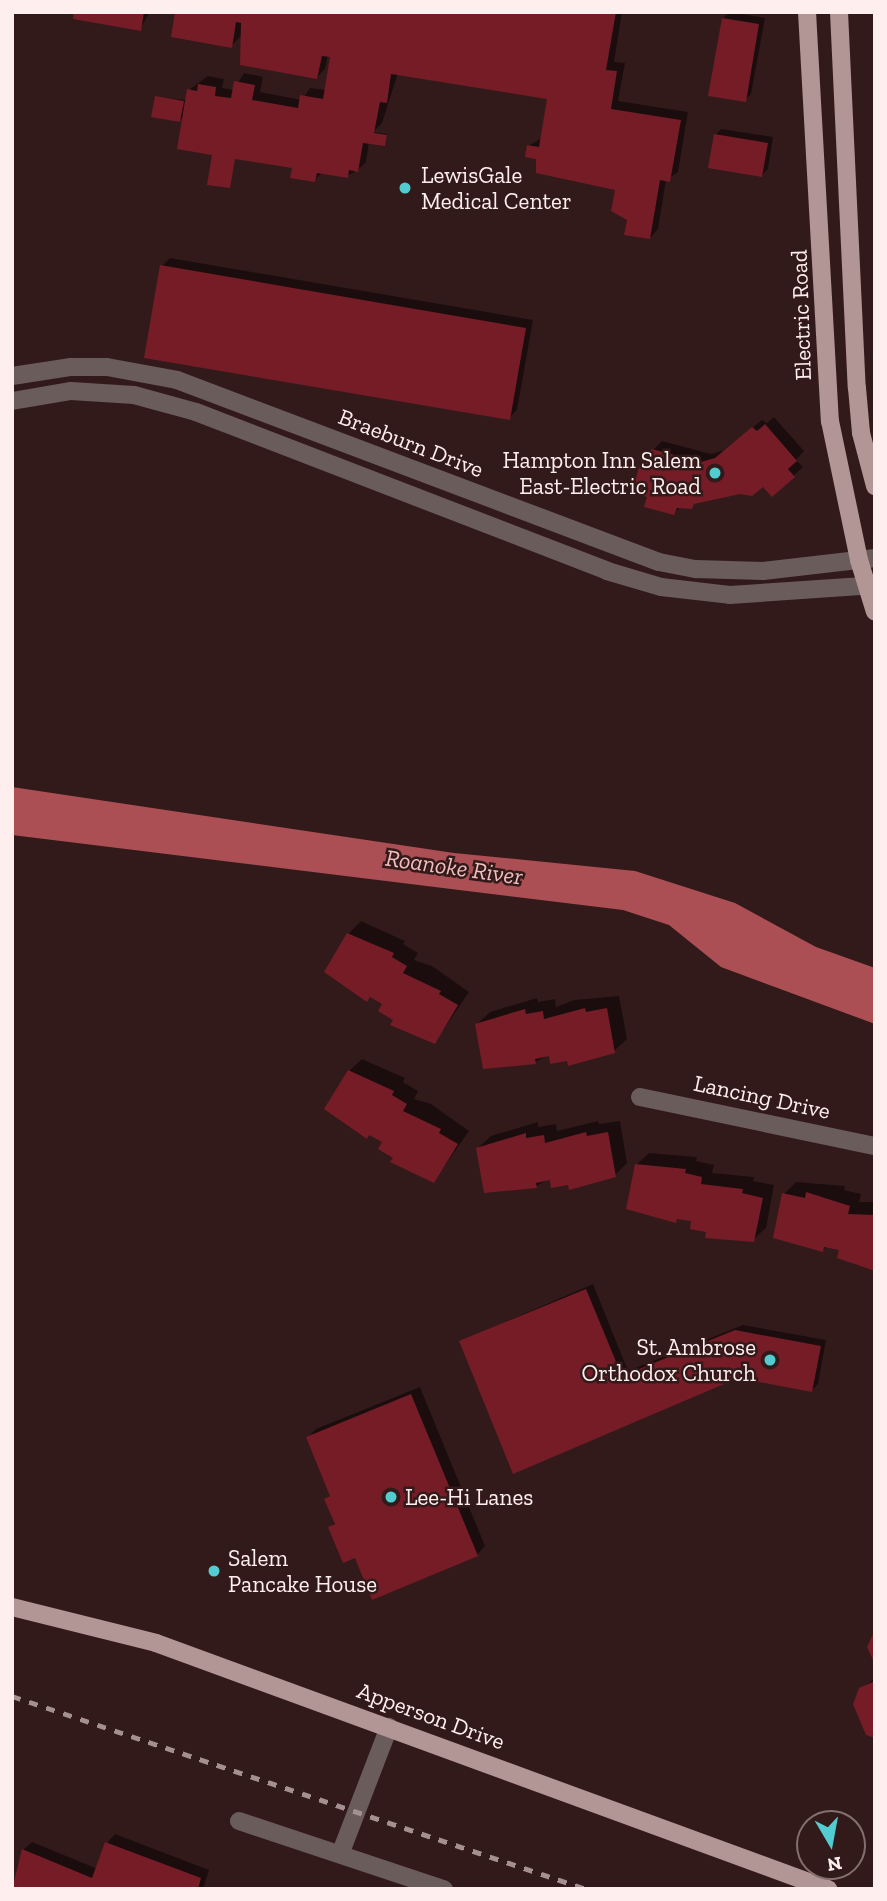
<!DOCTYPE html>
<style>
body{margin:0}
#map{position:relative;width:887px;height:1901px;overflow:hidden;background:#331a1a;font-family:"Zilla Slab",serif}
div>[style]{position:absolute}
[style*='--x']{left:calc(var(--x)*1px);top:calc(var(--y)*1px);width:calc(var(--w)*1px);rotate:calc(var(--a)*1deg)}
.water>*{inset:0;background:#ac4f54}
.shadow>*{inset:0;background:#0007}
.building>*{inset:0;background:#751c27}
.minor>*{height:18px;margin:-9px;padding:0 9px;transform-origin:9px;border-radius:9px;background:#6a5c5b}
.tertiary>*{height:18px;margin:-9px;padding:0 9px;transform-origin:9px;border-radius:9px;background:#6a5c5b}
.primary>*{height:18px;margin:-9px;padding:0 9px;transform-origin:9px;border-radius:9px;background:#b29595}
.rail>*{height:5px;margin-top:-2.5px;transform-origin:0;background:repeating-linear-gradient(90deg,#a3908f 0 9px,transparent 0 18px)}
.dots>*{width:19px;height:19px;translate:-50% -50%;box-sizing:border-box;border:4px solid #331a1a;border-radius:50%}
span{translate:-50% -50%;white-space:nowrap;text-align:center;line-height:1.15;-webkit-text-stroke:5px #331a1a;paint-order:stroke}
.poi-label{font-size:23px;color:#feefee}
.left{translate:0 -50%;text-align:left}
.right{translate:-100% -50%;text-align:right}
.street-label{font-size:23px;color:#feefee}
.water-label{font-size:24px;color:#f1bdbd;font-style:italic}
.frame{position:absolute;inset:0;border:14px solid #feefee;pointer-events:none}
.north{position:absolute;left:796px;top:1810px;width:70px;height:70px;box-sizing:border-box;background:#331a1a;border:2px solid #846f6f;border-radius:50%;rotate:170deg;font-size:19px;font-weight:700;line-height:28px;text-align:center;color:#feefee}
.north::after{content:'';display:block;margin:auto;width:24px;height:32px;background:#52ccd0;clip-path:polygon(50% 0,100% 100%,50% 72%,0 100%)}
</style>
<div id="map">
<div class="water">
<div style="clip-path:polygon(12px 787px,454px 853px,635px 871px,735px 903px,816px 947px,875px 968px,875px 1024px,721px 967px,669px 925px,623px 910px,12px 835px)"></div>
</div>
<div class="shadow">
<div style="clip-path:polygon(76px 12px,150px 12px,140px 29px)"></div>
<div style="clip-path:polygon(177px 12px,622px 12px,614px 62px,625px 63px,618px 101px,688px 112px,678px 172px,666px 180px,658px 229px,650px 238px,629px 219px,617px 188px,538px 157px,528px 146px,542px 138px,549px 98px,398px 73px,382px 123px,373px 132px,387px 134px,386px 143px,369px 142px,366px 162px,358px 170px,347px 176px,323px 172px,315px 180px,294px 167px,235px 157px,229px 187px,214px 154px,185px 116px,180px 120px,156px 97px,187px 100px,189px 90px,208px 76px,224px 79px,222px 88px,234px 90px,244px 73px,263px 77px,260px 92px,302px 100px,310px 88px,326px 90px,332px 56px,328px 55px,325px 69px,317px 77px,243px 34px,231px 46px)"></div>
<div style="clip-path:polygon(730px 12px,765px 18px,751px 94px,745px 100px,723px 18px)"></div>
<div style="clip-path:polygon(721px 129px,773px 137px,768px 169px,762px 175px,715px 135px)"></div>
<div style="clip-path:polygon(170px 258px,533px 320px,517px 410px,509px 418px,162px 266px)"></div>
<div style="clip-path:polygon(774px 417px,804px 451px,796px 460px,803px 467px,773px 495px,763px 484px,681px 507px,674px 513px,649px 495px,643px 460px,662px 441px,711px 454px,725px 450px,762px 420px,767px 423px)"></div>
<div style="clip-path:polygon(361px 921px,405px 941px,403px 944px,418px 953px,414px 960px,432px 966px,469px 992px,435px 1042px,396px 1019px,385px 1004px,348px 934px)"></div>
<div style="clip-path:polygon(619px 996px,627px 1039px,614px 1051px,569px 1059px,550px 1054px,535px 1062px,477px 1024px,490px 1012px,537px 998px,538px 1002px,555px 999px,556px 1007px,574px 1000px)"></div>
<div style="clip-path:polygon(362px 1059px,405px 1078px,403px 1082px,418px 1091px,414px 1099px,431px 1104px,469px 1131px,434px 1181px,395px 1157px,384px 1142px,349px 1071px)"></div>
<div style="clip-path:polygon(598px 1121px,599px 1124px,620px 1121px,627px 1163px,615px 1175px,569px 1183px,551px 1178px,536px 1186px,478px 1148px,491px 1136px,538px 1122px,538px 1127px,556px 1124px,557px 1131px)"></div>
<div style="clip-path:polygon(649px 1153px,697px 1157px,696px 1161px,714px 1165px,712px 1173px,754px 1177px,753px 1181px,774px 1185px,766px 1228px,753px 1240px,709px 1231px,693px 1220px,680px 1217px,675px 1221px,636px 1165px)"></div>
<div style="clip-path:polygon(796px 1182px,845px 1186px,844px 1190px,861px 1194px,859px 1202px,875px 1202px,875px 1267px,855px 1265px,856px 1260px,841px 1249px,827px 1246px,823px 1250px,784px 1194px)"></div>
<div style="clip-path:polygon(593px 1284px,628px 1371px,743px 1325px,826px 1340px,818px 1384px,812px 1390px,738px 1376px,514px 1472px,461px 1341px)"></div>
<div style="clip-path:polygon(420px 1387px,485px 1546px,477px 1555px,356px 1556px,330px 1527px,336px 1521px,326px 1499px,331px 1494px,308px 1437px,316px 1429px)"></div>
<div style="clip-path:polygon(875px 1678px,875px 1736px,861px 1689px)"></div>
<div style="clip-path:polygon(115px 1834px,209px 1870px,203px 1889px,12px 1889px,23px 1850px,32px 1842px,98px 1869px,107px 1843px)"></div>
</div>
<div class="building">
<div style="clip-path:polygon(74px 12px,144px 12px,141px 31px,73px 19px)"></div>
<div style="clip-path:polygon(175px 12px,616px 12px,606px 70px,617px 71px,611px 109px,681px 120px,670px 182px,660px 180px,650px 239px,624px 235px,627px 220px,611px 211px,615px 190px,536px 173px,536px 159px,525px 157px,527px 145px,539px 147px,547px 99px,391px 74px,387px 103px,380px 102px,374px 133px,387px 135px,385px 146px,363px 143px,358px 172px,349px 170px,348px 178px,317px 173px,315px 182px,290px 178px,292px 168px,235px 159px,230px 188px,207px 185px,212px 155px,177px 149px,187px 89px,197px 91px,198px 84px,216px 87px,215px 96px,231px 98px,234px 81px,255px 85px,252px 100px,298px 108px,300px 95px,323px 99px,330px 57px,322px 56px,317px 79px,240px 65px,241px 23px,236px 22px,232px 48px,171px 37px)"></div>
<div style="clip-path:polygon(722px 18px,759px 24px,746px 102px,708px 96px)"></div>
<div style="clip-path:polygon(155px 96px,184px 101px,180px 122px,151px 117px)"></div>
<div style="clip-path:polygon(714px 134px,768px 143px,762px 177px,708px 168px)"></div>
<div style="clip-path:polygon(160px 265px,526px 328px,510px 420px,144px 358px)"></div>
<div style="clip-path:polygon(765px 424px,797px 461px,788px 469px,795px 477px,772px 497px,763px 487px,752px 496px,740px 494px,694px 504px,692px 509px,677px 508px,674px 515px,644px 507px,647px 497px,632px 493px,641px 460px,652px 449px,701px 462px,715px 458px,752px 427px,757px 431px)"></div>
<div style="clip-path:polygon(347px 933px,394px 953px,392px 957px,407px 966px,403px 973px,441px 991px,439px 994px,458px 1005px,435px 1044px,390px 1025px,393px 1020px,378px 1011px,382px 1004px,370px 997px,367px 1002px,324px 972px)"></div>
<div style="clip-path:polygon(585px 1008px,586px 1012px,607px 1008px,615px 1053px,568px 1066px,567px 1061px,550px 1064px,549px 1056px,535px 1059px,536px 1064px,483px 1069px,475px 1024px,525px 1009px,526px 1014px,543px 1011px,544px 1019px)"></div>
<div style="clip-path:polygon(348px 1070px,394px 1091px,392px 1095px,407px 1104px,403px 1111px,441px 1129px,439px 1133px,458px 1144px,434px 1183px,390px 1162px,393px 1158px,378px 1149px,382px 1142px,369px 1135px,367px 1139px,324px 1109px)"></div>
<div style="clip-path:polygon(586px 1132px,587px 1136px,608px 1132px,616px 1177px,569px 1190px,568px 1185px,551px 1188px,550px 1180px,536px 1183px,537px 1188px,484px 1193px,476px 1148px,526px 1133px,526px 1138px,544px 1135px,545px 1143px)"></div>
<div style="clip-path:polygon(635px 1164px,686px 1169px,685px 1173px,702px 1177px,701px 1184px,743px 1189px,742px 1193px,763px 1198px,754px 1242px,705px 1238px,706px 1232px,690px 1229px,691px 1221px,677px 1219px,676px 1223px,626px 1209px)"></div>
<div style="clip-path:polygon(806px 1192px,850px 1206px,848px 1214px,875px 1215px,875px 1271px,837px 1258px,839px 1250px,824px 1247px,823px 1252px,773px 1238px,782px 1193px,805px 1198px)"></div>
<div style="clip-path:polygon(586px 1289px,622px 1376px,735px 1330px,821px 1346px,812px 1392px,738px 1378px,513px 1474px,459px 1341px)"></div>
<div style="clip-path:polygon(411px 1394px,478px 1556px,372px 1600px,355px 1558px,343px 1563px,328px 1527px,335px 1524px,324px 1499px,330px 1496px,306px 1437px)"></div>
<div style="clip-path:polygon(875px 1630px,875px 1664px,867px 1647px)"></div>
<div style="clip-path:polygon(875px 1681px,875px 1738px,866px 1735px,853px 1704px,859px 1688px)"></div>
<div style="clip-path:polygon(105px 1842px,201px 1878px,198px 1889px,12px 1889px,22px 1849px,92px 1878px)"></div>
</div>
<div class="minor">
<div style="--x:640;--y:1097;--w:240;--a:11.8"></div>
<div style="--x:239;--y:1821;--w:216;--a:18.4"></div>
<div style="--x:341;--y:1852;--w:134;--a:-69"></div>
</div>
<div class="tertiary">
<div style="--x:12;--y:376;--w:60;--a:-8.7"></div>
<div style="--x:71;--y:367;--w:36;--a:0"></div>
<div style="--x:107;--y:367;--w:71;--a:10.5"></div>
<div style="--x:177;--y:380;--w:515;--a:20.69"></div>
<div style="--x:659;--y:562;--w:38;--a:11"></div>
<div style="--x:696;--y:569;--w:67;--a:1.7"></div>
<div style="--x:763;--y:571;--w:113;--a:-6.6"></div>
<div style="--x:12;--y:401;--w:60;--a:-9.6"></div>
<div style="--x:71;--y:391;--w:63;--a:3.6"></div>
<div style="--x:134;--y:395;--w:64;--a:15.3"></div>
<div style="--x:196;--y:412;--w:441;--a:21.1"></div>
<div style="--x:607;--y:571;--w:56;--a:16.5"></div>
<div style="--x:661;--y:587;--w:69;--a:6.6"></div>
<div style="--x:730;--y:595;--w:145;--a:-3.9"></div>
</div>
<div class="primary">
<div style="--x:807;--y:12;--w:410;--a:86.8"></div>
<div style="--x:830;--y:421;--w:142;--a:78.2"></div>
<div style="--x:859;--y:560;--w:54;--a:72.9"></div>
<div style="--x:839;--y:12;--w:376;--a:87.3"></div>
<div style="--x:857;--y:388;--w:45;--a:84.9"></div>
<div style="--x:861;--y:433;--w:55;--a:75.2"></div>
<div style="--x:12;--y:1607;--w:148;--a:14"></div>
<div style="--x:156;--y:1643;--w:716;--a:20.11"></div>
</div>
<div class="rail">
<div style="--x:12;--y:1696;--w:606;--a:18.58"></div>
</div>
<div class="dots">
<div style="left:405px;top:188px;background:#52ccd0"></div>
<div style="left:715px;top:473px;background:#52ccd0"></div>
<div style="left:770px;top:1360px;background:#52ccd0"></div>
<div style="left:391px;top:1497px;background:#52ccd0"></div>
<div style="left:214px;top:1571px;background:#52ccd0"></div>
</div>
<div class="poi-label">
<span class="left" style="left:421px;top:188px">LewisGale<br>Medical Center</span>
<span class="right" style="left:701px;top:473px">Hampton Inn Salem<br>East-Electric Road</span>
<span class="right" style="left:756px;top:1360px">St. Ambrose<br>Orthodox Church</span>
<span class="left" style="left:405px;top:1497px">Lee-Hi Lanes</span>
<span class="left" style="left:228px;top:1571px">Salem<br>Pancake House</span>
</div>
<div class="street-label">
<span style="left:801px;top:315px;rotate:-92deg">Electric Road</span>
<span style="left:411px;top:443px;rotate:21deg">Braeburn Drive</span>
<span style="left:762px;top:1097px;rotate:12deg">Lancing Drive</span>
<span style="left:431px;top:1716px;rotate:20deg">Apperson Drive</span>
</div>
<div class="water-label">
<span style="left:454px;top:867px;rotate:8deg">Roanoke River</span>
</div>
<div class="frame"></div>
<div class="north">N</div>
</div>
